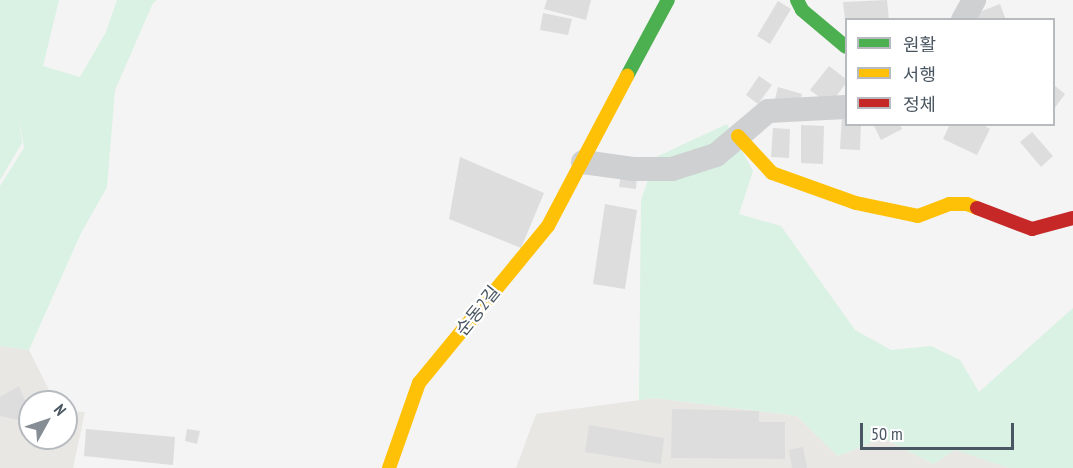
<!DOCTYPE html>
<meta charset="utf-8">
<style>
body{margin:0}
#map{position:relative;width:1073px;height:468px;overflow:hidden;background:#f4f4f4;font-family:"PT Sans Narrow","Noto Sans KR",sans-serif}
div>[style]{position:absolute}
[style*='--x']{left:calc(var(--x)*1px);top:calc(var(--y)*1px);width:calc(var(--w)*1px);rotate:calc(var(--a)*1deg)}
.commercial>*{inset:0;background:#e8e7e3}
.green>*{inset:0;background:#d9f2e3}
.building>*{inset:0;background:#ddddde}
.street>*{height:24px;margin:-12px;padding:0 12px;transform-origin:12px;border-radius:12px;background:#ced0d2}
.fast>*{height:14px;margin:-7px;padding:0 7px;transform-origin:7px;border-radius:7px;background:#4caf50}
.slow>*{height:14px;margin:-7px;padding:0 7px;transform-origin:7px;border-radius:7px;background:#ffc107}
.jam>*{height:14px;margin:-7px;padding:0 7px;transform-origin:7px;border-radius:7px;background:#c62828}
span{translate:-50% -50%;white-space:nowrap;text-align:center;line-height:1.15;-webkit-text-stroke:4.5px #fff;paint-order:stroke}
.street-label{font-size:18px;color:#4a5661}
.legend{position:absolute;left:845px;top:18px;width:210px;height:108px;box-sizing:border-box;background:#fff;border:2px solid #b7bbc0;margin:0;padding:8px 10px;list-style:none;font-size:18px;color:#4a5661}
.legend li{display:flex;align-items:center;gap:12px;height:30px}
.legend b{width:30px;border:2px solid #b7bbc0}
.north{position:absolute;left:18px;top:390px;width:60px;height:60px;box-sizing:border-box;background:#fff;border:2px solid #b7bbc0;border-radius:50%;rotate:50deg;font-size:16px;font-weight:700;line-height:24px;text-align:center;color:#4a5661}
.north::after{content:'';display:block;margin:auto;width:21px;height:27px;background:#868d94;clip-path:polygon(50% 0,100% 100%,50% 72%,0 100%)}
.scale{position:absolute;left:860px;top:423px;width:154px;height:27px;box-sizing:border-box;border:3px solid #4a5661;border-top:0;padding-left:8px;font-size:18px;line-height:21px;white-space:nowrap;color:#4a5661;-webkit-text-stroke:4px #fff;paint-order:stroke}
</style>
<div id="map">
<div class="commercial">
<div style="clip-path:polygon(0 346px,29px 350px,55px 402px,30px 402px,30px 438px,66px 438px,66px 411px,85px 412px,73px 468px,0 468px)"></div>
<div style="clip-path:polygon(655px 398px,797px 416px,838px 456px,883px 438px,933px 464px,955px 449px,1009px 468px,516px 468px,536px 414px)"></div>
</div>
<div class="green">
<div style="clip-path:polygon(0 0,59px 0,43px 66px,80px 77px,106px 32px,117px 0,157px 0,153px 3px,115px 90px,107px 187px,81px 233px,29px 350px,0 346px,0 186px,24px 148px,19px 117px,22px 143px,0 180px)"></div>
<div style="clip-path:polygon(727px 124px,753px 171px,739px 214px,781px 226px,855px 330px,891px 350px,931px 346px,960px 360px,979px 392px,1073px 308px,1073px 468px,1009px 468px,955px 450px,933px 464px,883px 438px,838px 456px,797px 416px,655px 398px,639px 400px,641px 200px,656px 157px)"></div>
</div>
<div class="building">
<div style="clip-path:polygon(547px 0,591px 0,586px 20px,544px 9px)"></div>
<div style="clip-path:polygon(887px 0,889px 20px,845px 20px,843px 2px)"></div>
<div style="clip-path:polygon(778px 1px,791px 9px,770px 44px,757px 36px)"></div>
<div style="clip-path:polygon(1000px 4px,1006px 20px,974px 20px,972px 15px)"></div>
<div style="clip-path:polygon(543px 13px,572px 19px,568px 35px,540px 30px)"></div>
<div style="clip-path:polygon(829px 66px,846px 79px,846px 83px,830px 105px,810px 90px)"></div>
<div style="clip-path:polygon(759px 76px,772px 85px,758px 104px,746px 95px)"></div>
<div style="clip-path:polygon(1054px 85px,1065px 94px,1054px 109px)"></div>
<div style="clip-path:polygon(778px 87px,802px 94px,798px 106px,775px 99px)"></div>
<div style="clip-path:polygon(842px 116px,846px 116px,846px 124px,861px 124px,860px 150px,840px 149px)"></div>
<div style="clip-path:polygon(873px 124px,900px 124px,902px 129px,881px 140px)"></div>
<div style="clip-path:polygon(950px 124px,982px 124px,990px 129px,977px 155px,943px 139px)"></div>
<div style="clip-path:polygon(801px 125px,824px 126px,823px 164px,801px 163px)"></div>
<div style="clip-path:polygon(773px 128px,790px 129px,789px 158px,771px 157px)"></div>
<div style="clip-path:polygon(1032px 132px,1053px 156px,1041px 167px,1020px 142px)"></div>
<div style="clip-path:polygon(460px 157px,544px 193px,521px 248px,449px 219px)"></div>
<div style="clip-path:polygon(621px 174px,637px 176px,636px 189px,619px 187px)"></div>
<div style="clip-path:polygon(605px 204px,637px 210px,625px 289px,593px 284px)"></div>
<div style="clip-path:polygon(19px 386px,29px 410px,27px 422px,0 416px,0 397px)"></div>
<div style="clip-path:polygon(672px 409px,759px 411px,759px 422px,785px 422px,785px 459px,671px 458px)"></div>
<div style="clip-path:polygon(589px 425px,664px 438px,661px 464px,585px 452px)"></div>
<div style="clip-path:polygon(86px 429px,175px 437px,173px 465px,84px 456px)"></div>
<div style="clip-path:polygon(187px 429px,200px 431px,197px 444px,185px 441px)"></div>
<div style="clip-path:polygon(803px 447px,807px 468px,792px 468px,789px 450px)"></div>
</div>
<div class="street">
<div style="--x:963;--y:20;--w:23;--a:-61"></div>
<div style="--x:583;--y:162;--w:50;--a:8"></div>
<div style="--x:633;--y:169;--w:39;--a:0"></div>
<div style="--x:672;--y:169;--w:46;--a:-17.7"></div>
<div style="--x:716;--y:155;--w:68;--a:-40.2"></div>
<div style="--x:768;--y:111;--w:78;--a:-2.9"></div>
</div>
<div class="fast">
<div style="--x:797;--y:0;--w:11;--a:63"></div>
<div style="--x:802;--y:10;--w:57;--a:40.1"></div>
<div style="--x:627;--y:76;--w:86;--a:-61.7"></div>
</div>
<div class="slow">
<div style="--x:738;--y:136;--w:50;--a:47.4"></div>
<div style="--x:772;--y:173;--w:89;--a:19.7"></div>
<div style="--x:856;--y:203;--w:63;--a:11.8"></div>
<div style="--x:918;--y:216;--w:33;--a:-21"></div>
<div style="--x:949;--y:204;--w:18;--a:0"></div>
<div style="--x:967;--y:204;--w:11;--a:22"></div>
<div style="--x:389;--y:468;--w:90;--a:-70.6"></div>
<div style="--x:419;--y:383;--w:203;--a:-50.6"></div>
<div style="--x:548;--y:226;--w:170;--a:-62.2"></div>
</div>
<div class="jam">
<div style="--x:977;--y:208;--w:59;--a:20.9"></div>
<div style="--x:1032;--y:229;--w:42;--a:-15"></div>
</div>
<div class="street-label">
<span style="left:478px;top:311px;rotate:-51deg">순동2길</span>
</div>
<ul class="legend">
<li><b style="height:8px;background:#4caf50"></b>원활</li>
<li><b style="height:8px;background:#ffc107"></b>서행</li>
<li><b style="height:8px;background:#c62828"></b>정체</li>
</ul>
<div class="north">N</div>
<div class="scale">50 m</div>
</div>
